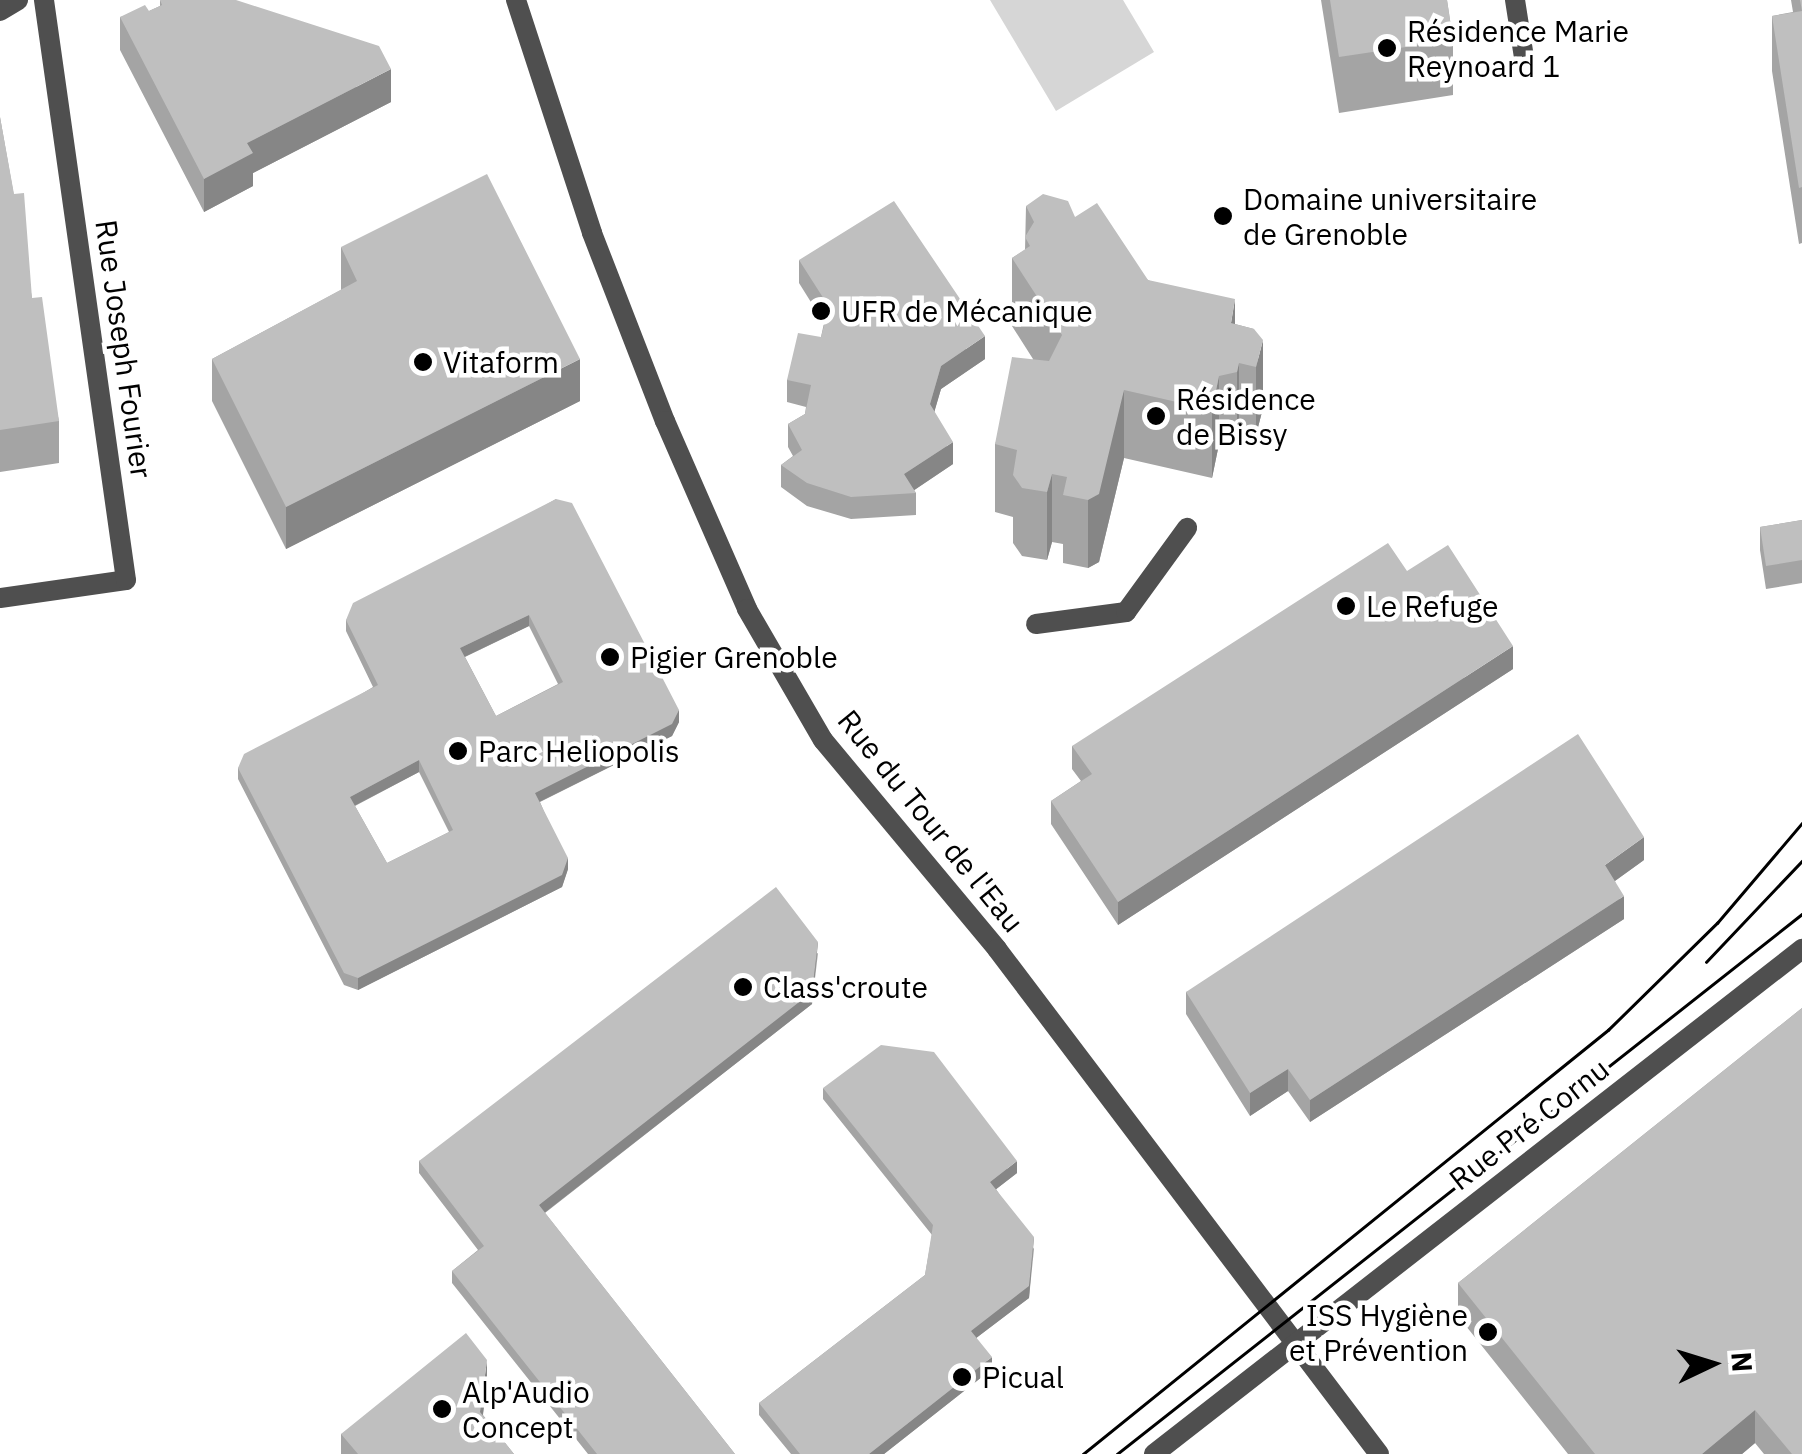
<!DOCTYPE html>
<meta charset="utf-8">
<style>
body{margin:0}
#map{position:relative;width:1802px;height:1454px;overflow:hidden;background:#fff;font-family:"IBM Plex Sans",sans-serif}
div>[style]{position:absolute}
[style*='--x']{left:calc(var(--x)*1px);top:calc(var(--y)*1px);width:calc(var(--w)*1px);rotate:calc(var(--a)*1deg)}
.green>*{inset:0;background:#d6d6d6}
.lane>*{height:20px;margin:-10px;padding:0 10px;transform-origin:10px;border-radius:10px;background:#4f4f4f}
.street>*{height:20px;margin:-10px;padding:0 10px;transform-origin:10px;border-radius:10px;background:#4f4f4f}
.tram>*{height:2.5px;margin:-1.25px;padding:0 1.25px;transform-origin:1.25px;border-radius:1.25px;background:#000}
.wall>*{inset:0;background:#a4a4a4}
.shaded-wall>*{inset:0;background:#868686}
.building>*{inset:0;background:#bfbfbf}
.dots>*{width:28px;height:28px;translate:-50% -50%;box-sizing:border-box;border:5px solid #fff;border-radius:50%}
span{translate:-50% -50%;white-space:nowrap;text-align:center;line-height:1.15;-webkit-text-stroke:9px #fff;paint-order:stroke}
.poi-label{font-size:30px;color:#000}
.left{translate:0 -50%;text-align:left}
.right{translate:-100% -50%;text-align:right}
.street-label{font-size:30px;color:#000}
.north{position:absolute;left:1662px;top:1314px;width:100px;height:100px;-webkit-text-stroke:8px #fff;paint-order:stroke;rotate:86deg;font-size:28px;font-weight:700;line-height:40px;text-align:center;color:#000}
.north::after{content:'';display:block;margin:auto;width:35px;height:45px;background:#000;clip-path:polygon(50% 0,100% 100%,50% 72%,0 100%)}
</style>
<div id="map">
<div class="green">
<div style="clip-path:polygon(990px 0,1123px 0,1154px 52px,1056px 111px)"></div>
</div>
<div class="lane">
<div style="--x:1515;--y:0;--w:65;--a:81.1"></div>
<div style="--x:0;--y:11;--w:21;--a:-31"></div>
<div style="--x:0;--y:598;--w:127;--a:-8.1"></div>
<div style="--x:126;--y:580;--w:586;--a:-98.05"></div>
<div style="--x:1036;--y:624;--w:91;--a:-7.6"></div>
<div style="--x:1126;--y:612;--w:104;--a:-54"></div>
</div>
<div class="street">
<div style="--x:516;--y:0;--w:245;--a:71.9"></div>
<div style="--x:592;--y:233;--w:202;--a:68.8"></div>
<div style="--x:665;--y:421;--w:205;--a:66.4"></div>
<div style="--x:747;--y:609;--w:151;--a:59.9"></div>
<div style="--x:823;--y:740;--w:272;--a:50.2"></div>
<div style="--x:997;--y:949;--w:633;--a:52.89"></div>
<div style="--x:1154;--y:1454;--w:822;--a:-37.93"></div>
</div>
<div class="tram">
<div style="--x:1706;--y:962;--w:139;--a:-46.5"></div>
<div style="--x:1083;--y:1454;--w:675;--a:-38.93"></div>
<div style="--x:1608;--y:1030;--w:153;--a:-44.5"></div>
<div style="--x:1717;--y:923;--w:131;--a:-49.6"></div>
<div style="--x:1117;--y:1454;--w:872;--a:-38.25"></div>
</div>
<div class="wall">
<div style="clip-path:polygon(160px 0,391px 102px,253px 173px,253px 186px,204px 212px,120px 50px,120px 17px,149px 11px,160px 6px)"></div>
<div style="clip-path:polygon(1321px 0,1447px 0,1453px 40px,1453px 95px,1339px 113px)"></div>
<div style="clip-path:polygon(1791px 0,1802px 0,1802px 243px,1799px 244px,1772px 71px,1772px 16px,1793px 12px)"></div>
<div style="clip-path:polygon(0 117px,32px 298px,59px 421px,59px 463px,0 472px)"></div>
<div style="clip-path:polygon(1026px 206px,1075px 217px,1148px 280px,1235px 324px,1254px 329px,1263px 408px,1256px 435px,1239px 431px,1237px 440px,1219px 444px,1212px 478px,1124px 458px,1099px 562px,1088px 568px,1063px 563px,1063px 544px,1052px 542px,1047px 560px,1022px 556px,1013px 543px,1013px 517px,995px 512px,995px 444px,1033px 359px,1012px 326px,1012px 258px,1025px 250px)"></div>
<div style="clip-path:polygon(341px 247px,580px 401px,286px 549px,212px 401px,212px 359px,341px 290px)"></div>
<div style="clip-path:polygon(799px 260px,985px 359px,941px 389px,934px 412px,953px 464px,914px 490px,916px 493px,916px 515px,851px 519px,807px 506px,781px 487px,781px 465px,793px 456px,788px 447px,788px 424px,805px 414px,806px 407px,787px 402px,787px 380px,821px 337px,824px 323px,799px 283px)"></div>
<div style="clip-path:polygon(evenodd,556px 499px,679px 722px,672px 736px,540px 802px,568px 869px,562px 887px,358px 990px,344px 985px,238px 779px,238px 768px,373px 687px,346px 631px,346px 620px,556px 499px,529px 626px,558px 684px,496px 716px,465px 657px,529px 626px,556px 499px,419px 772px,449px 832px,387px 863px,355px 806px,419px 772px)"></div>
<div style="clip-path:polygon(1802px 520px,1802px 583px,1766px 589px,1760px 550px,1760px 527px)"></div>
<div style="clip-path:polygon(1513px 669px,1118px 925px,1051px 824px,1051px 801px,1081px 781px,1072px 769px,1072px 746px)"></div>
<div style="clip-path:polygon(1644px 860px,1615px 881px,1624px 919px,1310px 1122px,1288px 1091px,1250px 1116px,1186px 1014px,1186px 992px)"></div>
<div style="clip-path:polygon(818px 953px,812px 1004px,545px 1213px,735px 1454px,588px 1454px,452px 1283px,452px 1271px,478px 1250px,419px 1173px,419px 1161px)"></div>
<div style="clip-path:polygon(1802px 1008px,1802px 1454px,1764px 1454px,1755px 1443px,1742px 1454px,1568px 1454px,1458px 1316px,1458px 1283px)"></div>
<div style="clip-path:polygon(823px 1088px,1017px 1173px,996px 1189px,1034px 1249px,1029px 1298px,976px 1338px,992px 1369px,884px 1454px,791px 1454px,759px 1415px,759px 1403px,925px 1275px,932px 1235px,823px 1099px)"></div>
<div style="clip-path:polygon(487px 1383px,483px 1415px,514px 1454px,341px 1454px,341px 1434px)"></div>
</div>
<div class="shaded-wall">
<div style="clip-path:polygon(391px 69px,391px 102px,253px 173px,253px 186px,204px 212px,204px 179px,247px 143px)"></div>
<div style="clip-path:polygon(1235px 299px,1235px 367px,1231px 323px)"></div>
<div style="clip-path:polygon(985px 336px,985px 359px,941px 389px,930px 427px,930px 404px,941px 366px)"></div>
<div style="clip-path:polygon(1263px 340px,1263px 408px,1256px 435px,1256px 367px)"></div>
<div style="clip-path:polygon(580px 359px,580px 401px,286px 549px,286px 507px)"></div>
<div style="clip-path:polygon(1239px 363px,1239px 431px,1237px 440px,1237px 372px)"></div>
<div style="clip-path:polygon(1219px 376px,1219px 444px,1212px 478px,1212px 410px)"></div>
<div style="clip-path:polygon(1124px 390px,1124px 458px,1099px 562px,1088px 568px,1088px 500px)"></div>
<div style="clip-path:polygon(953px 442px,953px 464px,910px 493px,904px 474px)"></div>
<div style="clip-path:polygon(1052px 474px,1052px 542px,1047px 560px,1047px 492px)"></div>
<div style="clip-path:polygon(529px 615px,529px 626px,460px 659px,460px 648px)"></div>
<div style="clip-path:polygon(1513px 646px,1513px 669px,1118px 925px,1118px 902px)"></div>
<div style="clip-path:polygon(679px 710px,679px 722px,672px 736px,535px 804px,535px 793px)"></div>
<div style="clip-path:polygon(419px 760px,419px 772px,350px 808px,350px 797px)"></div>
<div style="clip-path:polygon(1644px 837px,1644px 860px,1605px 888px,1605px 865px)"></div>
<div style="clip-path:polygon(568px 858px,568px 869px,562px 887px,358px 990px,358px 978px)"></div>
<div style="clip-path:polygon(1624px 896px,1624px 919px,1310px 1122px,1310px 1100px)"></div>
<div style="clip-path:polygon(818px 942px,812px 1004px,539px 1217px,539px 1205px)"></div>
<div style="clip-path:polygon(1288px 1069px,1288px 1091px,1250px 1116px,1250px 1093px)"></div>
<div style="clip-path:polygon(1017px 1161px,1017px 1173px,990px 1194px,990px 1182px)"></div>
<div style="clip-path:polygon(1034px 1237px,1029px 1298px,971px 1342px,971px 1331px)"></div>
<div style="clip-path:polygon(992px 1357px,992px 1369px,884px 1454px,869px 1454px)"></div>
<div style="clip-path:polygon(487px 1360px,487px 1383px,480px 1435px,480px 1412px)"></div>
<div style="clip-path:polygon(1755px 1410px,1755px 1443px,1742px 1454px,1702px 1454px)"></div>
</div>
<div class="building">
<div style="clip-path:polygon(160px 0,236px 0,379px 46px,391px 69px,247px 143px,253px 153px,204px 179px,120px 17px,145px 5px,149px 11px,162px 5px)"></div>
<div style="clip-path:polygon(1330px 0,1447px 0,1453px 40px,1339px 57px)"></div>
<div style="clip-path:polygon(1800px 0,1802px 0,1802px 187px,1799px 188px,1772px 16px,1802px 11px)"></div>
<div style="clip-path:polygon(0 117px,14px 194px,24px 193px,32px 298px,42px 297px,59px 421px,0 430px)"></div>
<div style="clip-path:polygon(487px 174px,580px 359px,286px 507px,212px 359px,357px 281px,341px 247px)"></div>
<div style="clip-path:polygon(1043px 194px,1068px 201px,1075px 217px,1097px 203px,1148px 280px,1235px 299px,1231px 323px,1254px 329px,1263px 340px,1256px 367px,1239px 363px,1237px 372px,1219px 376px,1212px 410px,1124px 390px,1099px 494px,1088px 500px,1063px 495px,1067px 477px,1052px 474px,1047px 492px,1022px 488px,1013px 475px,1017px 450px,995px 444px,1012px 357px,1049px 361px,1062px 335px,1012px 258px,1030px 246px,1025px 237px,1034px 222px,1026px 206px)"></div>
<div style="clip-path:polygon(894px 201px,985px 336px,941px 366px,930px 404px,953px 442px,904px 474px,916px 493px,851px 497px,807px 483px,781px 465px,802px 450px,788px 424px,805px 414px,811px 385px,787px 380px,798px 333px,821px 337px,829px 307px,799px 260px)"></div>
<div style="clip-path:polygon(evenodd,556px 499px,572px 503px,679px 710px,672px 724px,535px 793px,568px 858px,562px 875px,358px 978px,344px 973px,238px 768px,244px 754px,378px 685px,346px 620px,353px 603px,556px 499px,529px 615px,563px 682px,496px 716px,460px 648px,529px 615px,556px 499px,419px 760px,453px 830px,387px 863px,350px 797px,419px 760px)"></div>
<div style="clip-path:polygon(1802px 520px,1802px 560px,1766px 566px,1760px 527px)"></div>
<div style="clip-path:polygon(1388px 543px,1407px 571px,1448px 545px,1513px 646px,1118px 902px,1051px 801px,1092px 774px,1072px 746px)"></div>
<div style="clip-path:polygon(1578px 734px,1644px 837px,1605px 865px,1624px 896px,1310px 1100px,1288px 1069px,1250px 1093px,1186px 992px)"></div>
<div style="clip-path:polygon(776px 887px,818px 942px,812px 992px,539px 1205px,735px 1454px,597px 1454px,452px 1271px,484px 1246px,419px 1161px)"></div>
<div style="clip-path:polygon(1802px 1008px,1802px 1454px,1792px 1454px,1755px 1410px,1702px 1454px,1595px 1454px,1458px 1283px)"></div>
<div style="clip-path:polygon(881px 1045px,934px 1052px,1017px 1161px,990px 1182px,1034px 1237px,1029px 1286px,971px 1331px,992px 1357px,869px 1454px,800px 1454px,759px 1403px,925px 1275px,933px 1225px,823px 1088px)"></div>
<div style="clip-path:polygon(466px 1333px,487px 1360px,480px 1412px,514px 1454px,358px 1454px,341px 1434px)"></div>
</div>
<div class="dots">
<div style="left:1387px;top:48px;background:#000"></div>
<div style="left:1223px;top:216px;background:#000"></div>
<div style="left:821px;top:311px;background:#000"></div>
<div style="left:423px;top:362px;background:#000"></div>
<div style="left:1156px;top:416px;background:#000"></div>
<div style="left:1346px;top:606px;background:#000"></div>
<div style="left:610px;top:657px;background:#000"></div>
<div style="left:458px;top:751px;background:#000"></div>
<div style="left:743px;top:987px;background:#000"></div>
<div style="left:1488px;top:1332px;background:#000"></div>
<div style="left:962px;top:1377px;background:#000"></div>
<div style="left:442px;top:1409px;background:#000"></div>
</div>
<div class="poi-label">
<span class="left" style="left:1407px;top:48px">Résidence Marie<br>Reynoard 1</span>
<span class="left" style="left:1243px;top:216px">Domaine universitaire<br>de Grenoble</span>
<span class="left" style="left:841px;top:311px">UFR de Mécanique</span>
<span class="left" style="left:443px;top:362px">Vitaform</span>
<span class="left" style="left:1176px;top:416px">Résidence<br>de Bissy</span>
<span class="left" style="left:1366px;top:606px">Le Refuge</span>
<span class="left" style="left:630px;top:657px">Pigier Grenoble</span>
<span class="left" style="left:478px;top:751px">Parc Heliopolis</span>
<span class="left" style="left:763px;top:987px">Class'croute</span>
<span class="right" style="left:1468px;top:1332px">ISS Hygiène<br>et Prévention</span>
<span class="left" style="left:982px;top:1377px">Picual</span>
<span class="left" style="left:462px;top:1409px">Alp'Audio<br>Concept</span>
</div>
<div class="street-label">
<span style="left:124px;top:349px;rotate:82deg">Rue Joseph Fourier</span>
<span style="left:931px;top:821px;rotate:51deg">Rue du Tour de l'Eau</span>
<span style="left:1529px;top:1124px;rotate:-38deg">Rue Pré Cornu</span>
</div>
<div class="north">N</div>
</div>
